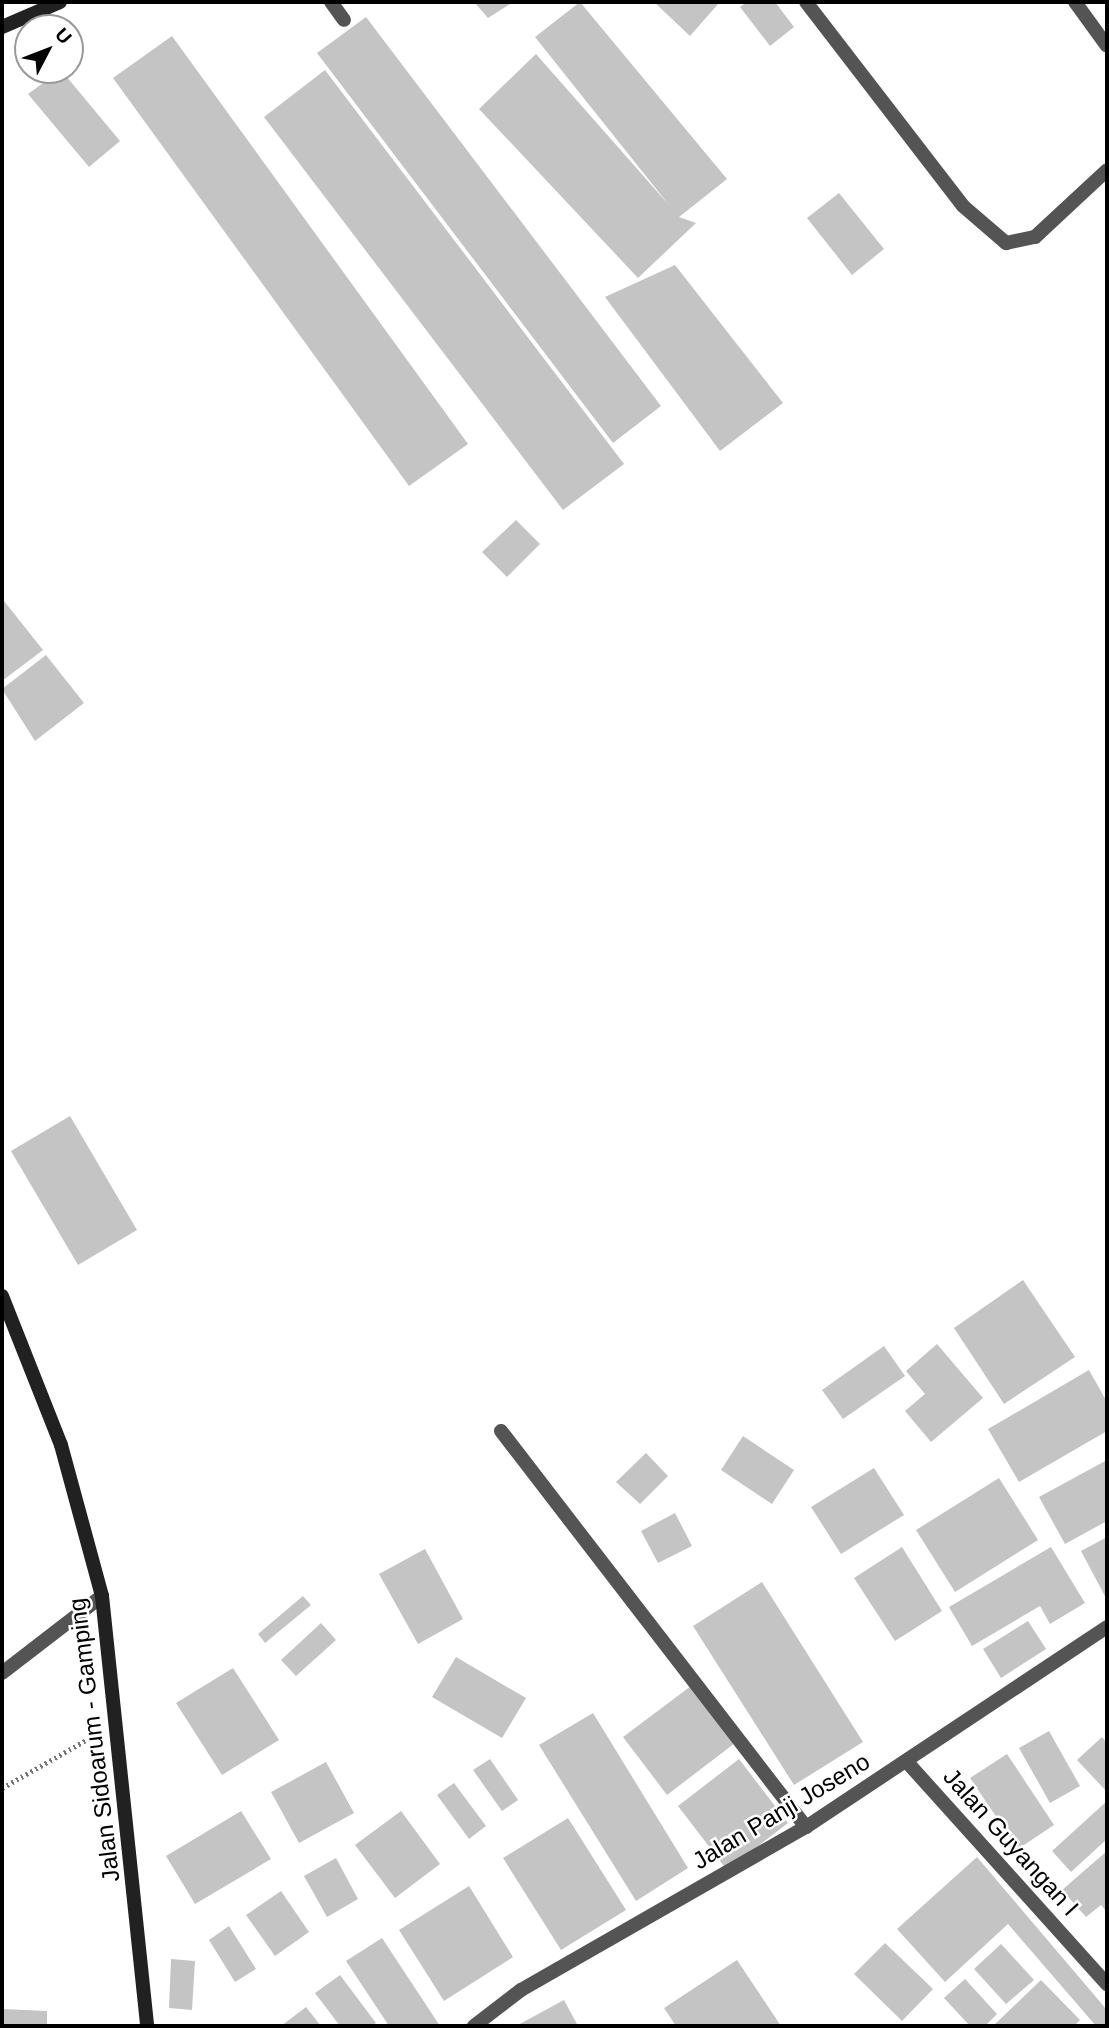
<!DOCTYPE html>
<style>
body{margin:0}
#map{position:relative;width:1109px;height:2028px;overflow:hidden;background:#fff;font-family:Arial,sans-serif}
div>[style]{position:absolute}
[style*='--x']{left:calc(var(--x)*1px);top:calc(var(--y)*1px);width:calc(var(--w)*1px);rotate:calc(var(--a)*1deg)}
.building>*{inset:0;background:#c4c4c4}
.path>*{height:4.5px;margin-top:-2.25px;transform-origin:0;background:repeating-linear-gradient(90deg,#767676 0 2px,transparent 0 5.5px)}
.service>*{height:14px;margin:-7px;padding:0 7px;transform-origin:7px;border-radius:7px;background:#545454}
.minor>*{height:14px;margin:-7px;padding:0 7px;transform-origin:7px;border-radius:7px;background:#545454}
.secondary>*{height:14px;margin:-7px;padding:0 7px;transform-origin:7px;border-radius:7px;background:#212121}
span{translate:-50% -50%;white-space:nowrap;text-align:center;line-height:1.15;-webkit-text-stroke:5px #fff;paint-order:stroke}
.street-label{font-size:24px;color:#000}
.frame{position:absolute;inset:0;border:4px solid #000;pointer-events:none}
.north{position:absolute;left:14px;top:14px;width:70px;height:70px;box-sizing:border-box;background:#fff;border:2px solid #999;border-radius:50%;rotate:48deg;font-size:19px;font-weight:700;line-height:28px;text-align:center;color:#000}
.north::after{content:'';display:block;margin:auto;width:24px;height:32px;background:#000;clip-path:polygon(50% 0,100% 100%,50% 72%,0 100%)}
</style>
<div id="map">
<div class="building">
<div style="clip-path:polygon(474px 2px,513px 2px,488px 18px)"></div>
<div style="clip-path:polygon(580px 2px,727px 179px,679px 217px,696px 223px,638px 278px,479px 109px,536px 54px,669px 205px,535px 37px)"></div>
<div style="clip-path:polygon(654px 2px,717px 2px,719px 3px,690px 36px)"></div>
<div style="clip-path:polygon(747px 2px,775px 2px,794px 27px,770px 46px,740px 7px)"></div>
<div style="clip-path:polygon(366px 17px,661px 406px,613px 443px,317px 53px)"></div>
<div style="clip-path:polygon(172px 36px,468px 444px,409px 486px,113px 78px)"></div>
<div style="clip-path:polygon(61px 70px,120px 141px,89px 167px,28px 94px)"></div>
<div style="clip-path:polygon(325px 70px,624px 464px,563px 510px,264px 117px)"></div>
<div style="clip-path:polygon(839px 193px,884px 249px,852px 275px,807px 218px)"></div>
<div style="clip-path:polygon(675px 265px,783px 403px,720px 451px,605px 297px)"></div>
<div style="clip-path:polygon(516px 520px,540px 544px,507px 577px,482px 552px)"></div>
<div style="clip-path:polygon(4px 601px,43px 650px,2px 681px,2px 603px)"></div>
<div style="clip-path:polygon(46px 655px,84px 703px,35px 741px,2px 689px)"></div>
<div style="clip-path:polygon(70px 1116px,137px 1230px,78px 1265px,11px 1151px)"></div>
<div style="clip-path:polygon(1023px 1280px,1075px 1357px,1004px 1404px,954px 1328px)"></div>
<div style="clip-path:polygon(937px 1344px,983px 1398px,931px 1442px,905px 1411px,925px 1394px,906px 1371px)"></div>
<div style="clip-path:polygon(884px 1346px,905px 1376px,843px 1419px,822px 1390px)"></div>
<div style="clip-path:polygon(1089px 1370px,1107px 1402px,1107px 1431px,1019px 1482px,988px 1429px)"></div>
<div style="clip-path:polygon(743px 1436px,794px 1470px,772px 1504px,721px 1470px)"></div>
<div style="clip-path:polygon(646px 1453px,668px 1476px,640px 1504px,616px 1482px)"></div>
<div style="clip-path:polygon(1107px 1460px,1107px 1521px,1065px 1544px,1039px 1497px)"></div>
<div style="clip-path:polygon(874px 1468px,904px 1515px,841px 1554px,811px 1507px)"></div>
<div style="clip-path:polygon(999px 1478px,1038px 1540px,955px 1592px,916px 1530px)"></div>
<div style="clip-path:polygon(675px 1513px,692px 1546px,658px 1563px,641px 1531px)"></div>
<div style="clip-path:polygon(1107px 1537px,1107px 1600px,1081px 1551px)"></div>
<div style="clip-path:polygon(902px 1547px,942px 1611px,895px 1641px,854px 1578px)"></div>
<div style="clip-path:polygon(1051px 1547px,1085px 1603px,1050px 1624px,1040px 1606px,972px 1646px,949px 1607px)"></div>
<div style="clip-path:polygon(425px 1549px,463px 1619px,418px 1644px,379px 1574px)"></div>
<div style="clip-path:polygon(762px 1582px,863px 1742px,794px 1785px,693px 1626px)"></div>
<div style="clip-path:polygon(303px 1596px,311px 1605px,265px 1643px,258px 1634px)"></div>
<div style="clip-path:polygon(1028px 1621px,1046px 1649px,1001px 1678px,983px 1649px)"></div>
<div style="clip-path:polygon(321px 1623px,336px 1640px,296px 1676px,281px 1660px)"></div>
<div style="clip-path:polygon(456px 1657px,526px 1698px,502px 1738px,432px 1697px)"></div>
<div style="clip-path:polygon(233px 1668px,279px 1740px,222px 1775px,176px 1703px)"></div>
<div style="clip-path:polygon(695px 1683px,739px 1740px,667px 1795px,623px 1737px)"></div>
<div style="clip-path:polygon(593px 1713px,688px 1868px,636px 1901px,539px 1745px)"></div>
<div style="clip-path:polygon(1049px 1731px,1080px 1786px,1050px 1803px,1019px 1748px)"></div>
<div style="clip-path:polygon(1102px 1737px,1107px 1743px,1107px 1792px,1077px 1760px)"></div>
<div style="clip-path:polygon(1007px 1754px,1054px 1825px,1018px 1849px,970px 1778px)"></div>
<div style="clip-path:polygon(490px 1759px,518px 1800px,502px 1811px,473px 1770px)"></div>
<div style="clip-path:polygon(739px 1759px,788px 1823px,727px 1870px,678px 1806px)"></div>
<div style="clip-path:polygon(326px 1762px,354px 1813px,299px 1843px,271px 1792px)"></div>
<div style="clip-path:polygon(454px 1783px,486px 1826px,469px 1839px,437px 1795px)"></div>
<div style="clip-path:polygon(1107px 1801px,1107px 1839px,1071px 1872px,1052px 1851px)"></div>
<div style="clip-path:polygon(241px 1811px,271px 1859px,195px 1904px,166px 1856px)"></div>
<div style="clip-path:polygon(401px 1811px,440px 1864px,395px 1898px,355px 1845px)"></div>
<div style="clip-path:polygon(568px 1818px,626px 1910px,561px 1950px,503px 1858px)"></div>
<div style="clip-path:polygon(1107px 1851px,1107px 1912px,1101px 1905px,1086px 1917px,1062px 1890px)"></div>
<div style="clip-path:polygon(977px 1857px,1107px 2010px,1107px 2026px,1096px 2026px,1008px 1924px,945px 1982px,897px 1929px)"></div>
<div style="clip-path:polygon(336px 1858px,358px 1899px,327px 1917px,304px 1876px)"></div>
<div style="clip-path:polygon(469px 1886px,513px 1957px,444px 2001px,399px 1930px)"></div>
<div style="clip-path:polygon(281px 1891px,309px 1932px,275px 1956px,246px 1915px)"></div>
<div style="clip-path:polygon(229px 1926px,256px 1969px,235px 1982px,209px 1940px)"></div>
<div style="clip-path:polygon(382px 1938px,440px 2026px,389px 2026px,346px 1961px)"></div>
<div style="clip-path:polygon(885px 1943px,933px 1989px,902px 2021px,854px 1974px)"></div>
<div style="clip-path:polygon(1001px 1944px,1034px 1980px,1006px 2004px,974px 1969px)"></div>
<div style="clip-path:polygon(171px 1959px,195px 1961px,192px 2010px,169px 2008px)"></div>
<div style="clip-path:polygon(737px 1960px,781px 2026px,676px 2026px,664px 2008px)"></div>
<div style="clip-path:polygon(340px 1975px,376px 2023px,371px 2026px,340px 2026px,315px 1993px)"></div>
<div style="clip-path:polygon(965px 1979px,997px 2014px,985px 2026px,970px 2026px,944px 1998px)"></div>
<div style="clip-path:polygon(1041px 1980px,1080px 2020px,1074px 2026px,993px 2026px)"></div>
<div style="clip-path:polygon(564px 2000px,578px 2026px,516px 2026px)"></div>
<div style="clip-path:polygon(306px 2007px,321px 2026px,281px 2026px)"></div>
<div style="clip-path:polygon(2px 2009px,47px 2011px,47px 2026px,2px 2026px)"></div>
</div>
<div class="path">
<div style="--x:2;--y:1788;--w:97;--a:-29.7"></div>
</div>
<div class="service">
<div style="--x:331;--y:2;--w:22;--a:54"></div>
<div style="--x:2;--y:1673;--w:126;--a:-37.6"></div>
</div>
<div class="minor">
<div style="--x:806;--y:2;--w:257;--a:52.4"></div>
<div style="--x:963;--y:206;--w:57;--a:40.7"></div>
<div style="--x:1006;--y:243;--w:30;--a:-12"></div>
<div style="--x:1035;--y:237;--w:98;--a:-42.9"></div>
<div style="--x:1075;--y:2;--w:54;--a:54"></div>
<div style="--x:501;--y:1431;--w:500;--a:52.4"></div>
<div style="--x:907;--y:1762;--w:299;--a:48"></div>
<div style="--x:474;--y:2026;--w:59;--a:-37.5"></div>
<div style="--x:521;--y:1990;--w:328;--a:-29.8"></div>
<div style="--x:806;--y:1827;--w:361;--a:-33.6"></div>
</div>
<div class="secondary">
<div style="--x:2;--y:27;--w:63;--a:-23.3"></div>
<div style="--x:2;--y:1296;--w:160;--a:68.4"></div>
<div style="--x:61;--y:1445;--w:156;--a:74.8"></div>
<div style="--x:102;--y:1596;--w:432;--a:84"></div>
</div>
<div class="street-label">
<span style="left:94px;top:1740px;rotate:-97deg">Jalan Sidoarum - Gamping</span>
<span style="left:781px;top:1811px;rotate:-31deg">Jalan Panji Joseno</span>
<span style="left:1011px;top:1842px;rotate:48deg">Jalan Guyangan I</span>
</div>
<div class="frame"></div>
<div class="north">U</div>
</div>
